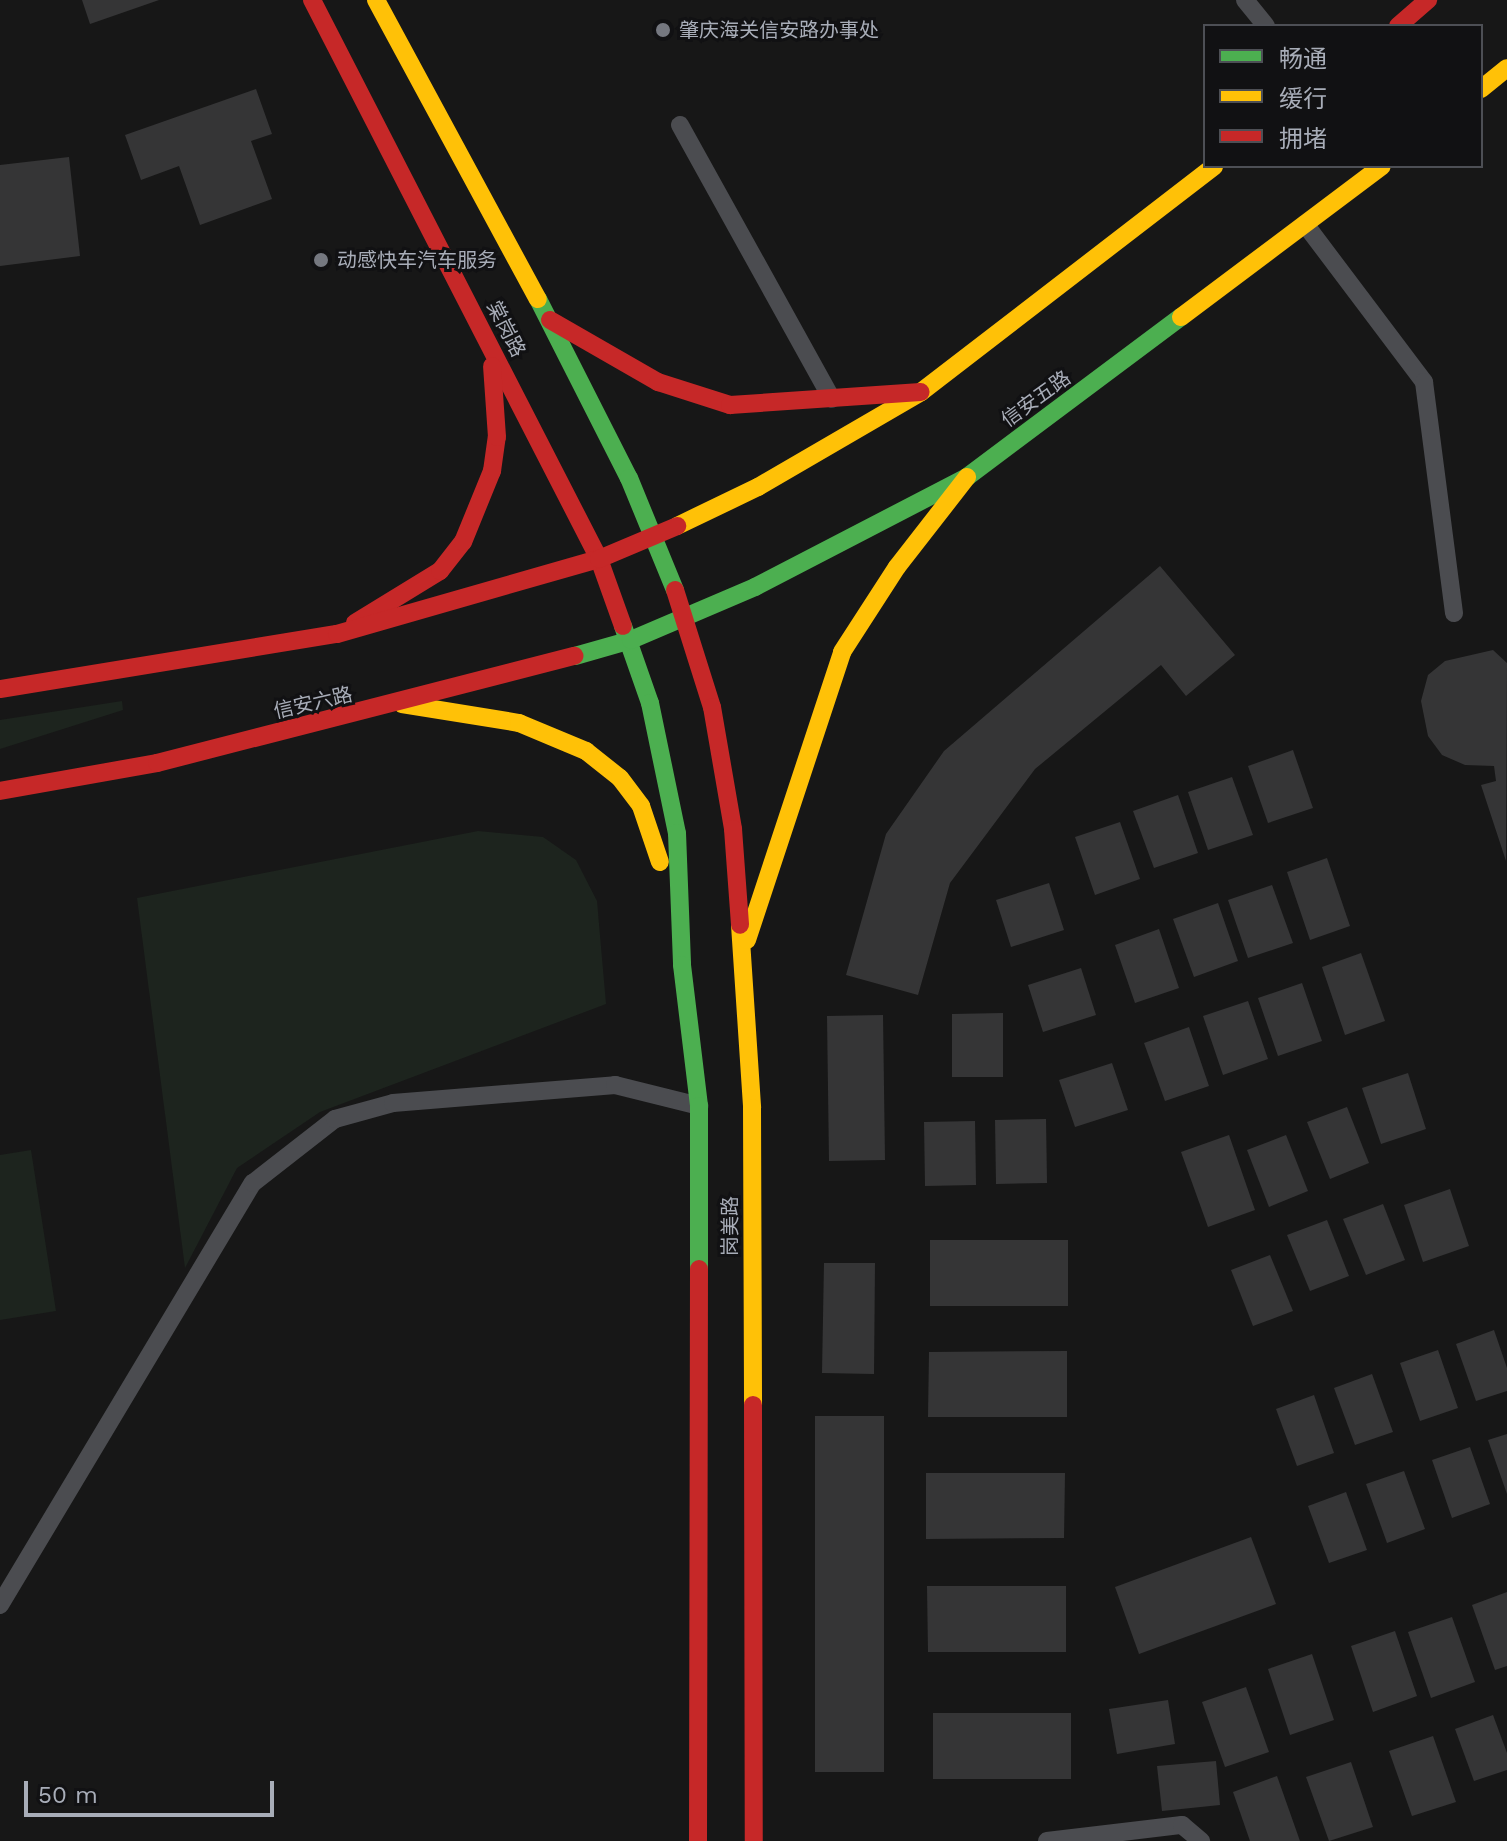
<!DOCTYPE html>
<meta charset="utf-8">
<style>
body{margin:0}
#map{position:relative;width:1507px;height:1841px;overflow:hidden;background:#171717;font-family:"Work Sans","Noto Sans SC",sans-serif}
div>[style]{position:absolute}
[style*='--x']{left:calc(var(--x)*1px);top:calc(var(--y)*1px);width:calc(var(--w)*1px);rotate:calc(var(--a)*1deg)}
.green>*{inset:0;background:#1d241e}
.building>*{inset:0;background:#353536}
.lane>*{height:18px;margin:-9px;padding:0 9px;transform-origin:9px;border-radius:9px;background:#4b4c50}
.fast>*{height:18px;margin:-9px;padding:0 9px;transform-origin:9px;border-radius:9px;background:#4caf50}
.slow>*{height:18px;margin:-9px;padding:0 9px;transform-origin:9px;border-radius:9px;background:#ffc107}
.jam>*{height:18px;margin:-9px;padding:0 9px;transform-origin:9px;border-radius:9px;background:#c62828}
.dots>*{width:22px;height:22px;translate:-50% -50%;box-sizing:border-box;border:4px solid #111113;border-radius:50%}
span{translate:-50% -50%;white-space:nowrap;text-align:center;line-height:1.15;-webkit-text-stroke:6px #111113;paint-order:stroke}
.poi-label{font-size:20px;color:#a8adb8}
.left{translate:0 -50%;text-align:left}
.street-label{font-size:20px;color:#a8adb8}
.legend{position:absolute;left:1203px;top:24px;width:280px;height:144px;box-sizing:border-box;background:#111113;border:2px solid #4d4f55;margin:0;padding:10px 14px;list-style:none;font-size:24px;color:#a8adb8}
.legend li{display:flex;align-items:center;gap:16px;height:40px}
.legend b{width:40px;border:2px solid #4d4f55}
.scale{position:absolute;left:24px;top:1781px;width:250px;height:36px;box-sizing:border-box;border:4px solid #a8adb8;border-top:0;padding-left:10px;font-size:24px;line-height:28px;white-space:nowrap;color:#a8adb8;-webkit-text-stroke:6px #111113;paint-order:stroke}
</style>
<div id="map">
<div class="green">
<div style="clip-path:polygon(122px 701px,123px 710px,0 749px,0 720px)"></div>
<div style="clip-path:polygon(478px 831px,543px 837px,576px 860px,597px 901px,606px 1004px,320px 1112px,237px 1168px,185px 1268px,137px 898px)"></div>
<div style="clip-path:polygon(31px 1150px,56px 1311px,0 1320px,0 1155px)"></div>
</div>
<div class="building">
<div style="clip-path:polygon(82px 0,159px 0,90px 24px)"></div>
<div style="clip-path:polygon(256px 89px,272px 134px,251px 141px,272px 199px,200px 225px,179px 166px,141px 180px,125px 135px)"></div>
<div style="clip-path:polygon(69px 157px,80px 256px,0 266px,0 165px)"></div>
<div style="clip-path:polygon(1160px 566px,1235px 655px,1186px 696px,1161px 665px,1035px 769px,950px 883px,918px 995px,846px 975px,886px 834px,944px 751px)"></div>
<div style="clip-path:polygon(1493px 650px,1507px 663px,1506px 861px,1481px 785px,1496px 781px,1494px 766px,1465px 765px,1442px 755px,1428px 736px,1421px 701px,1428px 675px,1445px 661px)"></div>
<div style="clip-path:polygon(1293px 750px,1313px 808px,1268px 823px,1248px 766px)"></div>
<div style="clip-path:polygon(1232px 777px,1253px 835px,1208px 850px,1188px 792px)"></div>
<div style="clip-path:polygon(1178px 795px,1198px 853px,1154px 868px,1133px 811px)"></div>
<div style="clip-path:polygon(1120px 822px,1140px 879px,1095px 895px,1075px 837px)"></div>
<div style="clip-path:polygon(1327px 858px,1350px 926px,1310px 940px,1287px 872px)"></div>
<div style="clip-path:polygon(1049px 883px,1064px 930px,1011px 947px,996px 900px)"></div>
<div style="clip-path:polygon(1272px 885px,1293px 943px,1248px 958px,1228px 900px)"></div>
<div style="clip-path:polygon(1218px 903px,1238px 961px,1194px 977px,1173px 919px)"></div>
<div style="clip-path:polygon(1159px 929px,1179px 988px,1135px 1003px,1115px 945px)"></div>
<div style="clip-path:polygon(1361px 953px,1385px 1021px,1345px 1035px,1322px 967px)"></div>
<div style="clip-path:polygon(1081px 968px,1096px 1015px,1043px 1032px,1028px 985px)"></div>
<div style="clip-path:polygon(1302px 983px,1322px 1041px,1278px 1056px,1258px 998px)"></div>
<div style="clip-path:polygon(1248px 1001px,1268px 1059px,1223px 1075px,1203px 1016px)"></div>
<div style="clip-path:polygon(1003px 1013px,1003px 1077px,952px 1077px,952px 1014px)"></div>
<div style="clip-path:polygon(883px 1015px,885px 1160px,829px 1161px,827px 1016px)"></div>
<div style="clip-path:polygon(1189px 1027px,1209px 1086px,1165px 1101px,1144px 1043px)"></div>
<div style="clip-path:polygon(1112px 1063px,1128px 1110px,1075px 1127px,1059px 1080px)"></div>
<div style="clip-path:polygon(1408px 1073px,1426px 1129px,1381px 1144px,1362px 1088px)"></div>
<div style="clip-path:polygon(1347px 1107px,1369px 1163px,1330px 1179px,1307px 1122px)"></div>
<div style="clip-path:polygon(1046px 1119px,1047px 1183px,996px 1184px,995px 1120px)"></div>
<div style="clip-path:polygon(975px 1121px,976px 1185px,925px 1186px,924px 1122px)"></div>
<div style="clip-path:polygon(1229px 1135px,1255px 1210px,1208px 1227px,1181px 1152px)"></div>
<div style="clip-path:polygon(1286px 1135px,1308px 1191px,1269px 1207px,1247px 1150px)"></div>
<div style="clip-path:polygon(1450px 1189px,1469px 1246px,1423px 1262px,1404px 1205px)"></div>
<div style="clip-path:polygon(1383px 1204px,1405px 1260px,1366px 1275px,1343px 1219px)"></div>
<div style="clip-path:polygon(1327px 1220px,1349px 1276px,1310px 1291px,1287px 1235px)"></div>
<div style="clip-path:polygon(930px 1240px,1068px 1240px,1068px 1306px,930px 1306px)"></div>
<div style="clip-path:polygon(1270px 1255px,1293px 1311px,1253px 1326px,1231px 1270px)"></div>
<div style="clip-path:polygon(824px 1263px,875px 1263px,874px 1374px,822px 1373px)"></div>
<div style="clip-path:polygon(1494px 1330px,1507px 1368px,1507px 1391px,1476px 1401px,1456px 1344px)"></div>
<div style="clip-path:polygon(1438px 1350px,1458px 1408px,1420px 1421px,1400px 1363px)"></div>
<div style="clip-path:polygon(1067px 1351px,1067px 1417px,928px 1417px,929px 1352px)"></div>
<div style="clip-path:polygon(1372px 1374px,1393px 1432px,1355px 1445px,1334px 1388px)"></div>
<div style="clip-path:polygon(1314px 1395px,1334px 1453px,1297px 1466px,1276px 1409px)"></div>
<div style="clip-path:polygon(815px 1416px,884px 1416px,884px 1772px,815px 1772px)"></div>
<div style="clip-path:polygon(1507px 1434px,1507px 1494px,1488px 1440px)"></div>
<div style="clip-path:polygon(1470px 1447px,1490px 1504px,1452px 1518px,1432px 1460px)"></div>
<div style="clip-path:polygon(1404px 1471px,1425px 1529px,1387px 1543px,1366px 1484px)"></div>
<div style="clip-path:polygon(926px 1473px,1065px 1473px,1064px 1538px,926px 1539px)"></div>
<div style="clip-path:polygon(1346px 1492px,1367px 1550px,1329px 1563px,1308px 1506px)"></div>
<div style="clip-path:polygon(1251px 1537px,1276px 1604px,1139px 1654px,1115px 1587px)"></div>
<div style="clip-path:polygon(927px 1586px,1066px 1586px,1066px 1652px,928px 1652px)"></div>
<div style="clip-path:polygon(1507px 1592px,1507px 1666px,1495px 1670px,1472px 1605px)"></div>
<div style="clip-path:polygon(1452px 1617px,1475px 1682px,1431px 1698px,1408px 1632px)"></div>
<div style="clip-path:polygon(1395px 1631px,1417px 1696px,1373px 1712px,1351px 1646px)"></div>
<div style="clip-path:polygon(1312px 1654px,1334px 1720px,1290px 1735px,1268px 1669px)"></div>
<div style="clip-path:polygon(1246px 1687px,1269px 1752px,1225px 1767px,1202px 1702px)"></div>
<div style="clip-path:polygon(1168px 1700px,1175px 1744px,1117px 1754px,1109px 1709px)"></div>
<div style="clip-path:polygon(933px 1713px,1071px 1713px,1071px 1779px,933px 1779px)"></div>
<div style="clip-path:polygon(1493px 1715px,1507px 1753px,1507px 1770px,1474px 1781px,1455px 1729px)"></div>
<div style="clip-path:polygon(1433px 1736px,1456px 1802px,1412px 1816px,1389px 1751px)"></div>
<div style="clip-path:polygon(1216px 1761px,1220px 1805px,1162px 1811px,1157px 1766px)"></div>
<div style="clip-path:polygon(1351px 1762px,1373px 1827px,1329px 1841px,1306px 1777px)"></div>
<div style="clip-path:polygon(1277px 1776px,1300px 1841px,1250px 1841px,1233px 1792px)"></div>
</div>
<div class="lane">
<div style="--x:1245;--y:0;--w:33;--a:51"></div>
<div style="--x:680;--y:125;--w:313;--a:61"></div>
<div style="--x:1305;--y:224;--w:198;--a:53"></div>
<div style="--x:1424;--y:382;--w:233;--a:82.6"></div>
<div style="--x:0;--y:1605;--w:492;--a:-59.1"></div>
<div style="--x:253;--y:1183;--w:104;--a:-38"></div>
<div style="--x:335;--y:1119;--w:60;--a:-15.4"></div>
<div style="--x:393;--y:1103;--w:223;--a:-4.6"></div>
<div style="--x:615;--y:1085;--w:87;--a:14"></div>
<div style="--x:1047;--y:1841;--w:136;--a:-6.8"></div>
<div style="--x:1182;--y:1825;--w:25;--a:40"></div>
</div>
<div class="fast">
<div style="--x:538;--y:299;--w:201;--a:63.1"></div>
<div style="--x:629;--y:478;--w:121;--a:67.7"></div>
<div style="--x:623;--y:626;--w:82;--a:70.7"></div>
<div style="--x:650;--y:703;--w:133;--a:78.3"></div>
<div style="--x:677;--y:833;--w:132;--a:87.8"></div>
<div style="--x:682;--y:965;--w:142;--a:83.1"></div>
<div style="--x:699;--y:1106;--w:163;--a:90"></div>
<div style="--x:575;--y:656;--w:58;--a:-15.9"></div>
<div style="--x:631;--y:640;--w:135;--a:-23.1"></div>
<div style="--x:755;--y:587;--w:239;--a:-27.4"></div>
<div style="--x:967;--y:477;--w:267;--a:-36.8"></div>
</div>
<div class="slow">
<div style="--x:376;--y:0;--w:340;--a:61.6"></div>
<div style="--x:1481;--y:89;--w:33;--a:-39"></div>
<div style="--x:1181;--y:317;--w:251;--a:-36.9"></div>
<div style="--x:677;--y:526;--w:90;--a:-25.7"></div>
<div style="--x:758;--y:487;--w:189;--a:-30.2"></div>
<div style="--x:921;--y:392;--w:370;--a:-37.6"></div>
<div style="--x:402;--y:704;--w:119;--a:9.2"></div>
<div style="--x:519;--y:723;--w:73;--a:22.7"></div>
<div style="--x:586;--y:751;--w:43;--a:38.5"></div>
<div style="--x:620;--y:778;--w:35;--a:53"></div>
<div style="--x:641;--y:806;--w:59;--a:71.3"></div>
<div style="--x:740;--y:925;--w:183;--a:86.2"></div>
<div style="--x:752;--y:1108;--w:297;--a:89.8"></div>
<div style="--x:747;--y:940;--w:303;--a:-71.7"></div>
<div style="--x:842;--y:652;--w:101;--a:-57.1"></div>
<div style="--x:897;--y:567;--w:114;--a:-52.1"></div>
</div>
<div class="jam">
<div style="--x:312;--y:0;--w:628;--a:62.82"></div>
<div style="--x:599;--y:559;--w:71;--a:70.3"></div>
<div style="--x:1398;--y:26;--w:40;--a:-41"></div>
<div style="--x:550;--y:320;--w:125;--a:29.9"></div>
<div style="--x:658;--y:382;--w:76;--a:17.7"></div>
<div style="--x:730;--y:405;--w:191;--a:-3.9"></div>
<div style="--x:675;--y:590;--w:123;--a:72.5"></div>
<div style="--x:712;--y:707;--w:124;--a:80.2"></div>
<div style="--x:733;--y:829;--w:96;--a:85.8"></div>
<div style="--x:355;--y:623;--w:100;--a:-31.5"></div>
<div style="--x:440;--y:571;--w:37;--a:-52"></div>
<div style="--x:463;--y:542;--w:77;--a:-67.8"></div>
<div style="--x:492;--y:471;--w:34;--a:-82"></div>
<div style="--x:497;--y:437;--w:71;--a:-94"></div>
<div style="--x:0;--y:689;--w:341;--a:-9.3"></div>
<div style="--x:337;--y:634;--w:273;--a:-16"></div>
<div style="--x:599;--y:559;--w:85;--a:-22.9"></div>
<div style="--x:0;--y:791;--w:159;--a:-10.1"></div>
<div style="--x:157;--y:763;--w:431;--a:-14.4"></div>
<div style="--x:753;--y:1405;--w:436;--a:89.9"></div>
<div style="--x:698;--y:1841;--w:572;--a:-89.9"></div>
</div>
<div class="dots">
<div style="left:663px;top:30px;background:#757880"></div>
<div style="left:321px;top:260px;background:#757880"></div>
</div>
<div class="poi-label">
<span class="left" style="left:679px;top:30px">肇庆海关信安路办事处</span>
<span class="left" style="left:337px;top:260px">动感快车汽车服务</span>
</div>
<div class="street-label">
<span style="left:506px;top:329px;rotate:63deg">棠岗路</span>
<span style="left:1036px;top:399px;rotate:-36deg">信安五路</span>
<span style="left:313px;top:703px;rotate:-13deg">信安六路</span>
<span style="left:730px;top:1226px;rotate:-90deg">岗美路</span>
</div>
<ul class="legend">
<li><b style="height:10px;background:#4caf50"></b>畅通</li>
<li><b style="height:10px;background:#ffc107"></b>缓行</li>
<li><b style="height:10px;background:#c62828"></b>拥堵</li>
</ul>
<div class="scale">50 m</div>
</div>
